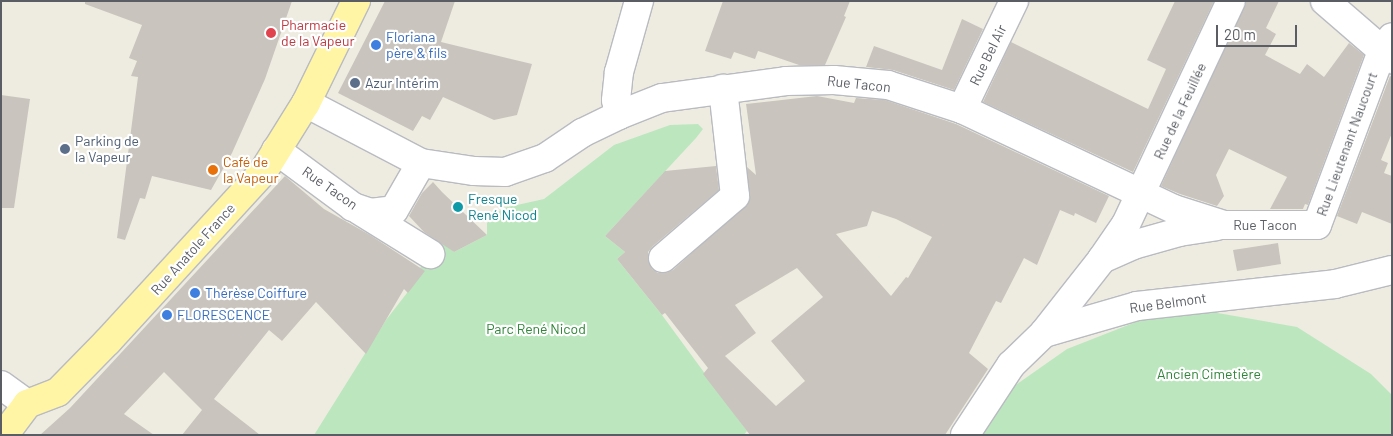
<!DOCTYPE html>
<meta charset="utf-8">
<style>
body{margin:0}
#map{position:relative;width:1393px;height:436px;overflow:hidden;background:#eeece1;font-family:Barlow,sans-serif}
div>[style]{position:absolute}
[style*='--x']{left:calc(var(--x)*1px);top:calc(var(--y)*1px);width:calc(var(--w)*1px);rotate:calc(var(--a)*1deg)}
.green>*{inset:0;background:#bce7be}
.building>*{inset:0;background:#c9c5be}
.roads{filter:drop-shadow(1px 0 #b9bbc1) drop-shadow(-1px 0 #b9bbc1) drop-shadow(0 1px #b9bbc1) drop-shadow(0 -1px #b9bbc1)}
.minor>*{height:28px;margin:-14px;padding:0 14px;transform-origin:14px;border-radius:14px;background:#fff}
.major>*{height:28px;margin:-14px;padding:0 14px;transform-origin:14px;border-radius:14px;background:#fff5a5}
.dots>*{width:14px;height:14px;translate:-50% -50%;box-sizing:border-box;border:2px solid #fff;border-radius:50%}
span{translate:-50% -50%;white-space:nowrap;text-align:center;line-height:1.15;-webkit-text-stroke:4.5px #fff;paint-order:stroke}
.health-label{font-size:14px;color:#be3a42}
.left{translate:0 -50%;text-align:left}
.shop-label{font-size:14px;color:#366cbe}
.street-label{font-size:14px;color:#5a5d63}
.service-label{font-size:14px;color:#4e5e75}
.food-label{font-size:14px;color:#c56008}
.culture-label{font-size:14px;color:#0d838f}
.park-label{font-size:14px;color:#2f8538}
.frame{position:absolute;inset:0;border:2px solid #5a5d63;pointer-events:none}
.scale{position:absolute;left:1216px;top:25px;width:81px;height:22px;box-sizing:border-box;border:2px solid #5a5d63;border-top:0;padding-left:6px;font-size:15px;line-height:18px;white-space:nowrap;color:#5a5d63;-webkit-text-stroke:4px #fff;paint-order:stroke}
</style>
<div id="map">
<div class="green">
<div style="clip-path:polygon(698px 124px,703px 129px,696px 138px,605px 236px,625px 252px,617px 259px,662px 315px,747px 431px,744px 435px,314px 435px,386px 320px,424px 271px,420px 268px,440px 241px,454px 252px,487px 235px,487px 223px,503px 208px,544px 199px,614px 145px,670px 125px)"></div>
<div style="clip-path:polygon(1212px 312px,1297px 327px,1371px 374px,1392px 395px,1392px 435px,980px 435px,1003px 394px,1067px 349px,1141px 320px)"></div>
</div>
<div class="building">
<div style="clip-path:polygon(85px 1px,292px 1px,265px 79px,232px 153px,211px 190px,152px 176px,145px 199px,140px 198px,125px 240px,117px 238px,138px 77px,131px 76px,137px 61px,129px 58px,142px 25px,85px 4px)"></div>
<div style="clip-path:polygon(385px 1px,455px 1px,441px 42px,532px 64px,517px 115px,494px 120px,443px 97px,430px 120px,422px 116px,413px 131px,338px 93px)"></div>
<div style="clip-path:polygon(723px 1px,850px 1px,844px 16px,846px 17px,825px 65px,799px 65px,758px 51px,755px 59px,734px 52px,731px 59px,705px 51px)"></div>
<div style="clip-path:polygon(1175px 1px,1214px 1px,1133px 172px,983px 102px,1011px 42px,1148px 109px,1166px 69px,1147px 60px)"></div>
<div style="clip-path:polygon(1246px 1px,1279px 1px,1266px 28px,1276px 34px,1265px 55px,1300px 74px,1307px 64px,1324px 77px,1349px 43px,1364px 55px,1308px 205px,1305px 204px,1303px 209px,1270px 209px,1287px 177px,1229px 149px,1216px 175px,1224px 196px,1217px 206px,1180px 194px,1161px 186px)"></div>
<div style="clip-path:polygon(962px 19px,983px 29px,954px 90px,893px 70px,866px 67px,874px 46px,942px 70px)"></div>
<div style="clip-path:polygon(1390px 76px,1392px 77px,1392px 133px,1381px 160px,1388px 163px,1384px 173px,1392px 176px,1392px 224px,1362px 212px,1357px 224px,1337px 216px)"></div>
<div style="clip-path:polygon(1px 95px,30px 99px,14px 208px,1px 208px)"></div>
<div style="clip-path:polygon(evenodd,817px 96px,854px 103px,856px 98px,885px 100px,956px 124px,1109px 196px,1096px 223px,1075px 213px,1074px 216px,1060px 210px,1037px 265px,1024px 258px,1001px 303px,996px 301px,969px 353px,988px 369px,945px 435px,750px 435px,703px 374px,708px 368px,665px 313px,662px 315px,617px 259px,625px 252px,605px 236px,665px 171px,716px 166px,719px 190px,653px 246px,648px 252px,648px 261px,652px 269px,658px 273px,666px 273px,673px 270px,749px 202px,747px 167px,756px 175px,746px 104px,817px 96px,872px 211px,896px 219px,932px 237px,908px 278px,906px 277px,891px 296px,836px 234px,867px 226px,872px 211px,817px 96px,797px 268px,823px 297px,771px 341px,805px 381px,776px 406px,725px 356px,756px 333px,735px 305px,797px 268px)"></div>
<div style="clip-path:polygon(285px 176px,324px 209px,370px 235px,425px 271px,408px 293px,404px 289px,366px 354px,316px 302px,282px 341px,269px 330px,214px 399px,260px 435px,182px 435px,202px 410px,164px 372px,124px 414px,154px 435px,40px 435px,70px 408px)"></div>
<div style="clip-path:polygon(433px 182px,442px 192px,487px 235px,454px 252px,424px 232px,409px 216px,422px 193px)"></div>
<div style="clip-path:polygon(1278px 243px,1281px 264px,1237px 271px,1233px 250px)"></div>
</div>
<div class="roads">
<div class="minor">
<div style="--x:1325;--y:1;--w:89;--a:40.9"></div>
<div style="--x:306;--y:103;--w:130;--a:27.6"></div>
<div style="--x:421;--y:163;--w:54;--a:8.6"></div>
<div style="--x:474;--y:171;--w:31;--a:2"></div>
<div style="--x:505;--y:172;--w:42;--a:-19.3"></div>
<div style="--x:545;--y:158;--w:45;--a:-34"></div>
<div style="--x:582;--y:133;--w:41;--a:-25.9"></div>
<div style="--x:619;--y:115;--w:46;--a:-21.6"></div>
<div style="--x:662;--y:98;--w:125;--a:-7.8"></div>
<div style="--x:786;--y:81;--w:48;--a:-1.2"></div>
<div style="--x:834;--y:80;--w:54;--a:5.3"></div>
<div style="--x:888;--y:85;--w:78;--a:18"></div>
<div style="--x:962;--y:109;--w:234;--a:25.3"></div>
<div style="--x:1174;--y:209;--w:52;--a:17.7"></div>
<div style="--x:1224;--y:225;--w:93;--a:0"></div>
<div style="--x:1317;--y:225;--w:186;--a:-69.5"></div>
<div style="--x:1382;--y:51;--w:17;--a:-54"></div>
<div style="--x:962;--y:109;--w:120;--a:-64.3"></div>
<div style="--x:619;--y:115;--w:15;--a:-101"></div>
<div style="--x:616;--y:100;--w:28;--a:-84"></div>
<div style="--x:619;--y:72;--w:74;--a:-74.3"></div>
<div style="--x:276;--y:150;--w:96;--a:36.5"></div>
<div style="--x:353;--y:207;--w:18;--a:19"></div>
<div style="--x:370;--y:213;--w:24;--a:-7"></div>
<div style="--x:394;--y:210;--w:54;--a:-60.1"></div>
<div style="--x:359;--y:210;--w:84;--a:31.8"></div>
<div style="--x:663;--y:258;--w:95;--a:-40.7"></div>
<div style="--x:735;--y:196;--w:108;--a:-96.4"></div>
<div style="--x:1102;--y:259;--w:34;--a:-24"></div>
<div style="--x:1133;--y:245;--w:48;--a:-15.8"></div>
<div style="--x:1179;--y:232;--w:38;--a:-9"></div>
<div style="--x:1044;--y:333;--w:94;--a:-51.9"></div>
<div style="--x:1102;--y:259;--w:42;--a:-55.6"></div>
<div style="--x:1126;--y:224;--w:246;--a:-64.8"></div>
<div style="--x:1;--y:385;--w:32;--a:36"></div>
<div style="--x:965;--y:435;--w:84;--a:-56.7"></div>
<div style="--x:1011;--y:365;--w:46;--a:-44.1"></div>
<div style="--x:1044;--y:333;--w:97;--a:-16.2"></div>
<div style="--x:1137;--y:306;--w:199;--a:-6.3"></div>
<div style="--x:1335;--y:284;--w:59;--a:-13.8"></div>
</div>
<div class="major">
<div style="--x:4;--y:435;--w:39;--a:-53"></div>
<div style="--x:27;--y:404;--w:33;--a:-21"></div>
<div style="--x:58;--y:392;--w:71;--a:-45.6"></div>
<div style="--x:108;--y:341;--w:229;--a:-47.5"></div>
<div style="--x:263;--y:172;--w:81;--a:-58.1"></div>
<div style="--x:306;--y:103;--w:114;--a:-63.9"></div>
</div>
</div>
<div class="dots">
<div style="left:271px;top:33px;background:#e0444e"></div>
<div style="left:376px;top:45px;background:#3f7fe0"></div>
<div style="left:355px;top:83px;background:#5c6f8a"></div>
<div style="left:65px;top:149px;background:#5c6f8a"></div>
<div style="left:213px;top:170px;background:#e8710a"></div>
<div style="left:458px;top:207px;background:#0f9aa8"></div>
<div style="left:195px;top:293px;background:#3f7fe0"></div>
<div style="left:167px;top:315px;background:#3f7fe0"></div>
</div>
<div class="health-label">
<span class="left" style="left:281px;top:33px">Pharmacie<br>de la Vapeur</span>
</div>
<div class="shop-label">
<span class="left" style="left:386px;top:45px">Floriana<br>père &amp; fils</span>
<span class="left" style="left:205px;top:293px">Thérèse Coiffure</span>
<span class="left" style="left:177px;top:315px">FLORESCENCE</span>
</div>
<div class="street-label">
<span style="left:988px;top:55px;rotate:-64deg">Rue Bel Air</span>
<span style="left:859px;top:84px;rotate:6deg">Rue Tacon</span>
<span style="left:1180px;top:111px;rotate:-65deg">Rue de la Feuillée</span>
<span style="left:1347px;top:144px;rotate:-70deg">Rue Lieutenant Naucourt</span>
<span style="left:330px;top:188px;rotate:35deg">Rue Tacon</span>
<span style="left:1265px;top:225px">Rue Tacon</span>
<span style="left:193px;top:249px;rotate:-48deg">Rue Anatole France</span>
<span style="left:1168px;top:303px;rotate:-8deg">Rue Belmont</span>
</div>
<div class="service-label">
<span class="left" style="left:365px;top:83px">Azur Intérim</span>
<span class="left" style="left:75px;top:149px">Parking de<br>la Vapeur</span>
</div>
<div class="food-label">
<span class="left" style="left:223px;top:170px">Café de<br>la Vapeur</span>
</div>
<div class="culture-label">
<span class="left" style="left:468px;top:207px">Fresque<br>René Nicod</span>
</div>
<div class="park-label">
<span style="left:536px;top:329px">Parc René Nicod</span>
<span style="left:1209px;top:374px">Ancien Cimetière</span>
</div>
<div class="frame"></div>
<div class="scale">20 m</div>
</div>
